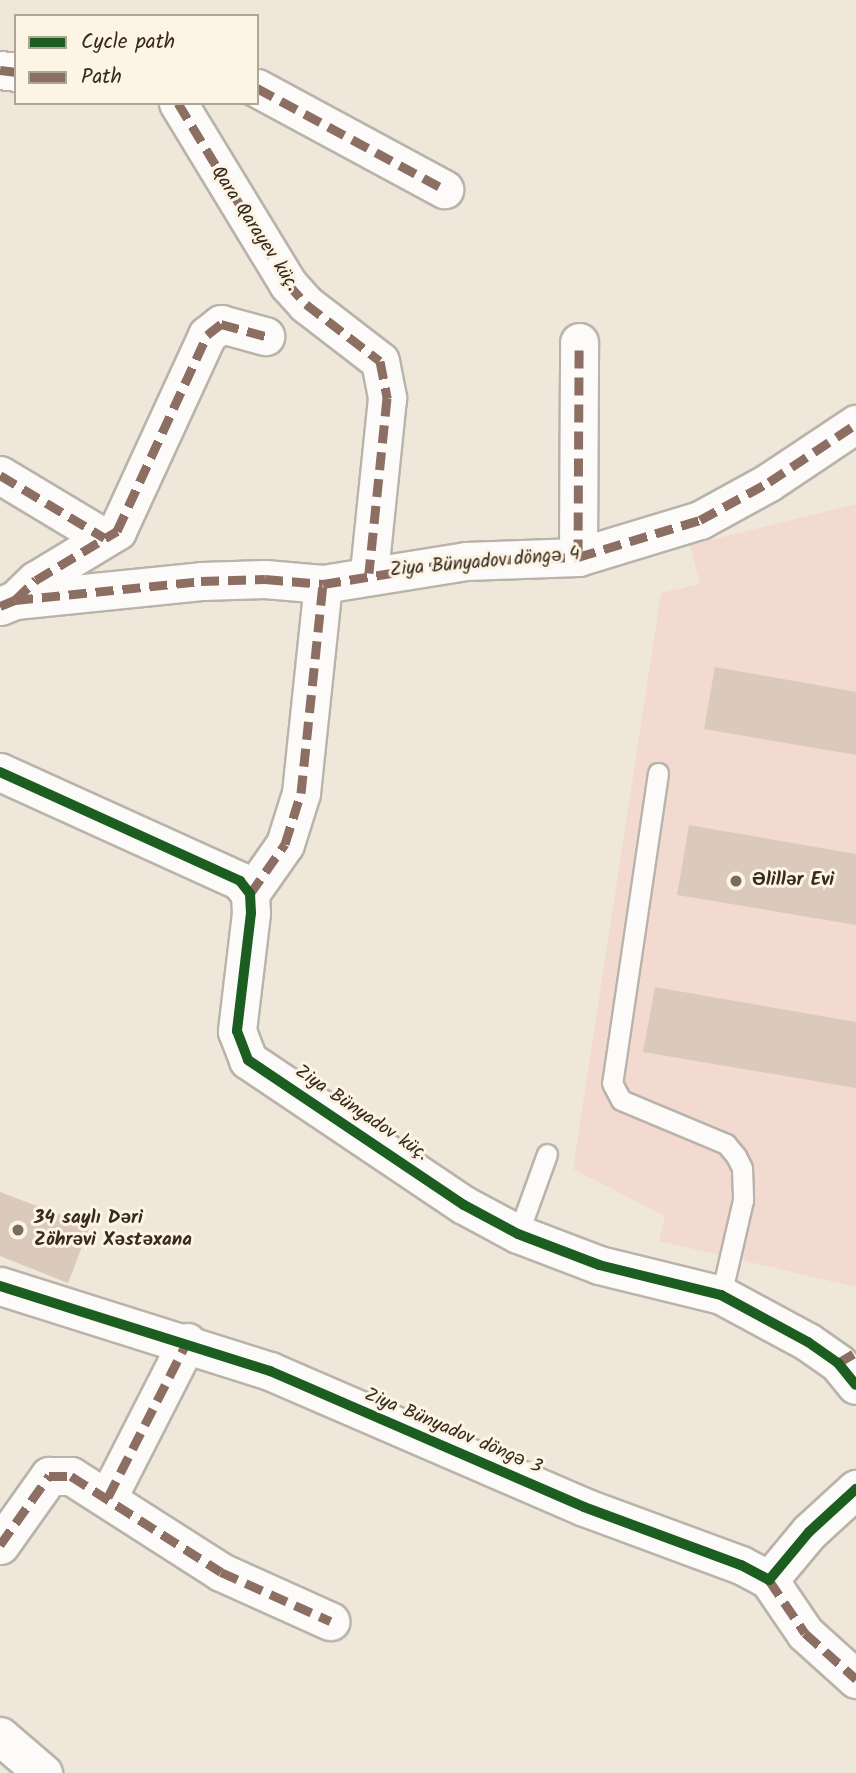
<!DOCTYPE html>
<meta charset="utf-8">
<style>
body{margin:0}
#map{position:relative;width:856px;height:1773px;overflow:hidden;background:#eee7da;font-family:Kalam,sans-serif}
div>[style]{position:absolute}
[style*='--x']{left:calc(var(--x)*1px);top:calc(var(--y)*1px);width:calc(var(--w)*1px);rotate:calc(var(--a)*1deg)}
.built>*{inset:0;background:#f3dad1}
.building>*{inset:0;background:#dbc9bb}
.roads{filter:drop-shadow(2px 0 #b9b3aa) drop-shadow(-2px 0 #b9b3aa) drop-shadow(0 2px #b9b3aa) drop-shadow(0 -2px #b9b3aa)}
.lane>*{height:19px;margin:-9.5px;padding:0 9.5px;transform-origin:9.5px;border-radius:9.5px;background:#fcfbf9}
.street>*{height:37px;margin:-18.5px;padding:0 18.5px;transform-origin:18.5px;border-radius:18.5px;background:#fcfbf9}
.quiet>*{height:9px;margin-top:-4.5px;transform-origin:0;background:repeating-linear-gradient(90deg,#8d6e63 0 18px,transparent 0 27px)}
.cycleway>*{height:10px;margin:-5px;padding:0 5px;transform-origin:5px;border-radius:5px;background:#1b5e20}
.dots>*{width:19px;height:19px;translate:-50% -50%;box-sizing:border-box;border:4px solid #fcf5e5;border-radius:50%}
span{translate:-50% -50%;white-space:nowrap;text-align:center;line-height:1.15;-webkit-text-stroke:6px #fcf5e5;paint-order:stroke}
.street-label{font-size:19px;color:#3b2a1e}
.poi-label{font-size:19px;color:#3b2a1e;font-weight:700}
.left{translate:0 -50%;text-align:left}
.legend{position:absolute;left:14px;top:14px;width:245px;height:91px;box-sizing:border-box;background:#fcf5e5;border:2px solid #afa495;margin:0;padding:9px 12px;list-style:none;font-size:21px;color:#3b2a1e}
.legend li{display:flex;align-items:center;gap:14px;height:35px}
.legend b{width:35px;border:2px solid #afa495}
</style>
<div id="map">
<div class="built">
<div style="clip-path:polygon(856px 504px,856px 1287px,659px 1241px,665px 1216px,573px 1169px,661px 593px,700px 584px,690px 545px)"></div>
</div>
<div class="building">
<div style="clip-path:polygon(715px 667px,856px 692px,856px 755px,704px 729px)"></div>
<div style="clip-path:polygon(689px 825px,856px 854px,856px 925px,677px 895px)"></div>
<div style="clip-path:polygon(655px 987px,856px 1022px,856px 1088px,643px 1052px)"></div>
<div style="clip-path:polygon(0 1192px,90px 1226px,68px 1283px,0 1256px)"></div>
</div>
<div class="roads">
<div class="lane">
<div style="--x:658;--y:773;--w:313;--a:98.4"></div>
<div style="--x:612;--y:1083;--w:19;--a:62"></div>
<div style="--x:621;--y:1100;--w:114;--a:22.7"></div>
<div style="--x:726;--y:1144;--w:16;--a:50"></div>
<div style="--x:736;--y:1156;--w:13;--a:63"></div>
<div style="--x:742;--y:1168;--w:32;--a:88"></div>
<div style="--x:743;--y:1200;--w:98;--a:103"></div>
<div style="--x:518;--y:1234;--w:85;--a:-70.1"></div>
</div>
<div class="street">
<div style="--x:0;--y:70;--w:16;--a:7"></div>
<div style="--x:257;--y:88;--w:213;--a:28.4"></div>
<div style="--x:178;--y:103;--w:212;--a:58.7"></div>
<div style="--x:288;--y:284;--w:27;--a:48"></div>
<div style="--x:306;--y:304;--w:93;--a:37.6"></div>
<div style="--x:380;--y:361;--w:38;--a:79"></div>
<div style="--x:387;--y:398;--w:176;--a:95.9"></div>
<div style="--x:0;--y:475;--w:122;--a:31"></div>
<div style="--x:578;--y:557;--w:215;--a:-89.7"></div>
<div style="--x:15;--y:600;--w:29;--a:-44"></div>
<div style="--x:36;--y:580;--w:95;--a:-31.2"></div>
<div style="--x:117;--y:531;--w:216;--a:-65.3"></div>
<div style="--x:207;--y:335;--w:18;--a:-38"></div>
<div style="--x:221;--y:324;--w:46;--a:15.3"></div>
<div style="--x:0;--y:606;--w:16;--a:-22"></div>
<div style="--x:15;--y:600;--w:187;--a:-5.8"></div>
<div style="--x:201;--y:581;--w:64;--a:-1.8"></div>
<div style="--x:265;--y:579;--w:58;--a:4.9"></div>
<div style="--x:323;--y:584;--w:145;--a:-9.1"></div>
<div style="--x:466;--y:561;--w:112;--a:-2"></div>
<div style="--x:578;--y:557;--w:127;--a:-16.9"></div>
<div style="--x:700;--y:520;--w:79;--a:-28.8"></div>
<div style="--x:769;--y:482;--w:105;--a:-33.7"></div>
<div style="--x:0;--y:772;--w:264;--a:24.4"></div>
<div style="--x:240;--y:881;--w:16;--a:52"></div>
<div style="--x:250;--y:894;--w:19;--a:87"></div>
<div style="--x:251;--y:913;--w:119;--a:96.8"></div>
<div style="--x:237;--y:1031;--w:31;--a:69"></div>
<div style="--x:248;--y:1060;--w:260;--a:33.9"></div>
<div style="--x:464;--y:1205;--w:61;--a:28.2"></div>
<div style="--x:518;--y:1234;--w:87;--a:20.9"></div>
<div style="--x:599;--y:1265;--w:126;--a:13.8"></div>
<div style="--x:721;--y:1295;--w:99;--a:28.4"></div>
<div style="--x:808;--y:1342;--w:37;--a:35"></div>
<div style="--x:838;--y:1363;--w:28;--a:51"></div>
<div style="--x:250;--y:894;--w:61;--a:-55"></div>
<div style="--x:285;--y:844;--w:53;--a:-72.6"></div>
<div style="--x:301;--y:793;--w:210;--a:-84"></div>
<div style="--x:0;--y:1286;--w:283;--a:17.5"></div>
<div style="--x:270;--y:1371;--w:342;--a:23.4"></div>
<div style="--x:584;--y:1507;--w:167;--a:20.3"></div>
<div style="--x:741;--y:1565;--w:32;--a:28"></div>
<div style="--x:769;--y:1580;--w:62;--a:-50.2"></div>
<div style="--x:809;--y:1532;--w:64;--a:-42.5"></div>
<div style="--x:108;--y:1497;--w:174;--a:-63"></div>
<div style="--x:0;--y:1545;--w:85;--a:-54.6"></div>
<div style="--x:49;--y:1476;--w:22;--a:0"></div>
<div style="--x:71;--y:1476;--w:178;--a:32.6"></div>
<div style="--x:221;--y:1572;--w:120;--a:24.2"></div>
<div style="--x:769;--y:1580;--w:64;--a:55.8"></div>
<div style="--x:805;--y:1633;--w:69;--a:42"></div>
<div style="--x:0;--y:1736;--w:57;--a:40.7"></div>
</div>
</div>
<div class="quiet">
<div style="--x:0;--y:70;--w:16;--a:7"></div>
<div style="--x:257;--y:88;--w:213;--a:28.4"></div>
<div style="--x:178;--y:103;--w:212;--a:58.7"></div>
<div style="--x:288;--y:284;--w:27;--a:48"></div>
<div style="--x:306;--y:304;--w:93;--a:37.6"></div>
<div style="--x:380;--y:361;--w:38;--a:79"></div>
<div style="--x:387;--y:398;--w:176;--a:95.9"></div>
<div style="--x:0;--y:475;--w:122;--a:31"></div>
<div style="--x:578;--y:557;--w:215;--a:-89.7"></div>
<div style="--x:15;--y:600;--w:29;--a:-44"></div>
<div style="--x:36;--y:580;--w:95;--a:-31.2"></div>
<div style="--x:117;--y:531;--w:216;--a:-65.3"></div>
<div style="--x:207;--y:335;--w:18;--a:-38"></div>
<div style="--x:221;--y:324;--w:46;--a:15.3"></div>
<div style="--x:0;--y:606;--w:16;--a:-22"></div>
<div style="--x:15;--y:600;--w:187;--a:-5.8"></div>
<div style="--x:201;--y:581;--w:64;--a:-1.8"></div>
<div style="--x:265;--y:579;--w:58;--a:4.9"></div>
<div style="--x:323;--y:584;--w:145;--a:-9.1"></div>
<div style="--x:466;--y:561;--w:112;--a:-2"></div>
<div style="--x:578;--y:557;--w:127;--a:-16.9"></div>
<div style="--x:700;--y:520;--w:79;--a:-28.8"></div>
<div style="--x:769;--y:482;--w:105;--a:-33.7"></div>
<div style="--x:250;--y:894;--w:61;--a:-55"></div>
<div style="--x:285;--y:844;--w:53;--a:-72.6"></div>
<div style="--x:301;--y:793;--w:210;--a:-84"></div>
<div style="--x:838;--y:1363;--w:21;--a:-31"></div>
<div style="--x:108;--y:1497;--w:174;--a:-63"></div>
<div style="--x:0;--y:1545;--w:85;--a:-54.6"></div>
<div style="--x:49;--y:1476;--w:22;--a:0"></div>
<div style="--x:71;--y:1476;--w:178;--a:32.6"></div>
<div style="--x:221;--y:1572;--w:120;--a:24.2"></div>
<div style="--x:769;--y:1580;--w:64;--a:55.8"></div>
<div style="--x:805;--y:1633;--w:69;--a:42"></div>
</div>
<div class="cycleway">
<div style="--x:0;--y:772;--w:264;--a:24.4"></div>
<div style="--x:240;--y:881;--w:16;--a:52"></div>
<div style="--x:250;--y:894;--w:19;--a:87"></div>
<div style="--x:251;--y:913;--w:119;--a:96.8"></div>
<div style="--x:237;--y:1031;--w:31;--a:69"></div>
<div style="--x:248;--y:1060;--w:260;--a:33.9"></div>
<div style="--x:464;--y:1205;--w:61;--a:28.2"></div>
<div style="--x:518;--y:1234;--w:87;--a:20.9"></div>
<div style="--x:599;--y:1265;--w:126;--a:13.8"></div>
<div style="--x:721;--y:1295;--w:99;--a:28.4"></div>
<div style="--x:808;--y:1342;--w:37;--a:35"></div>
<div style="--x:838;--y:1363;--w:28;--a:51"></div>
<div style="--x:0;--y:1286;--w:283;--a:17.5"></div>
<div style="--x:270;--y:1371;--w:342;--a:23.4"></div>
<div style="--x:584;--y:1507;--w:167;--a:20.3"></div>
<div style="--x:741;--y:1565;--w:32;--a:28"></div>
<div style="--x:769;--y:1580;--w:62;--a:-50.2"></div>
<div style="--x:809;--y:1532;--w:64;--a:-42.5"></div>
</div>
<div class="dots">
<div style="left:736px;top:881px;background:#7a6c60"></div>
<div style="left:18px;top:1230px;background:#7a6c60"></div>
</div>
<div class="street-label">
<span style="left:254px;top:229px;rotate:57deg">Qara Qarayev küç.</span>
<span style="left:485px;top:563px;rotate:-5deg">Ziya Bünyadov döngə 4</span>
<span style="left:361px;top:1114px;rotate:34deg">Ziya Bünyadov küç.</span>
<span style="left:453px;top:1432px;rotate:23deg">Ziya Bünyadov döngə 3</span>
</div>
<div class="poi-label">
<span class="left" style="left:752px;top:881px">Əlillər Evi</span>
<span class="left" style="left:34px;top:1230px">34 saylı Dəri<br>Zöhrəvi Xəstəxana</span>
</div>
<ul class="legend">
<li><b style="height:9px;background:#1b5e20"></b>Cycle path</li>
<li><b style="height:9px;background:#8d6e63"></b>Path</li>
</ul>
</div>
